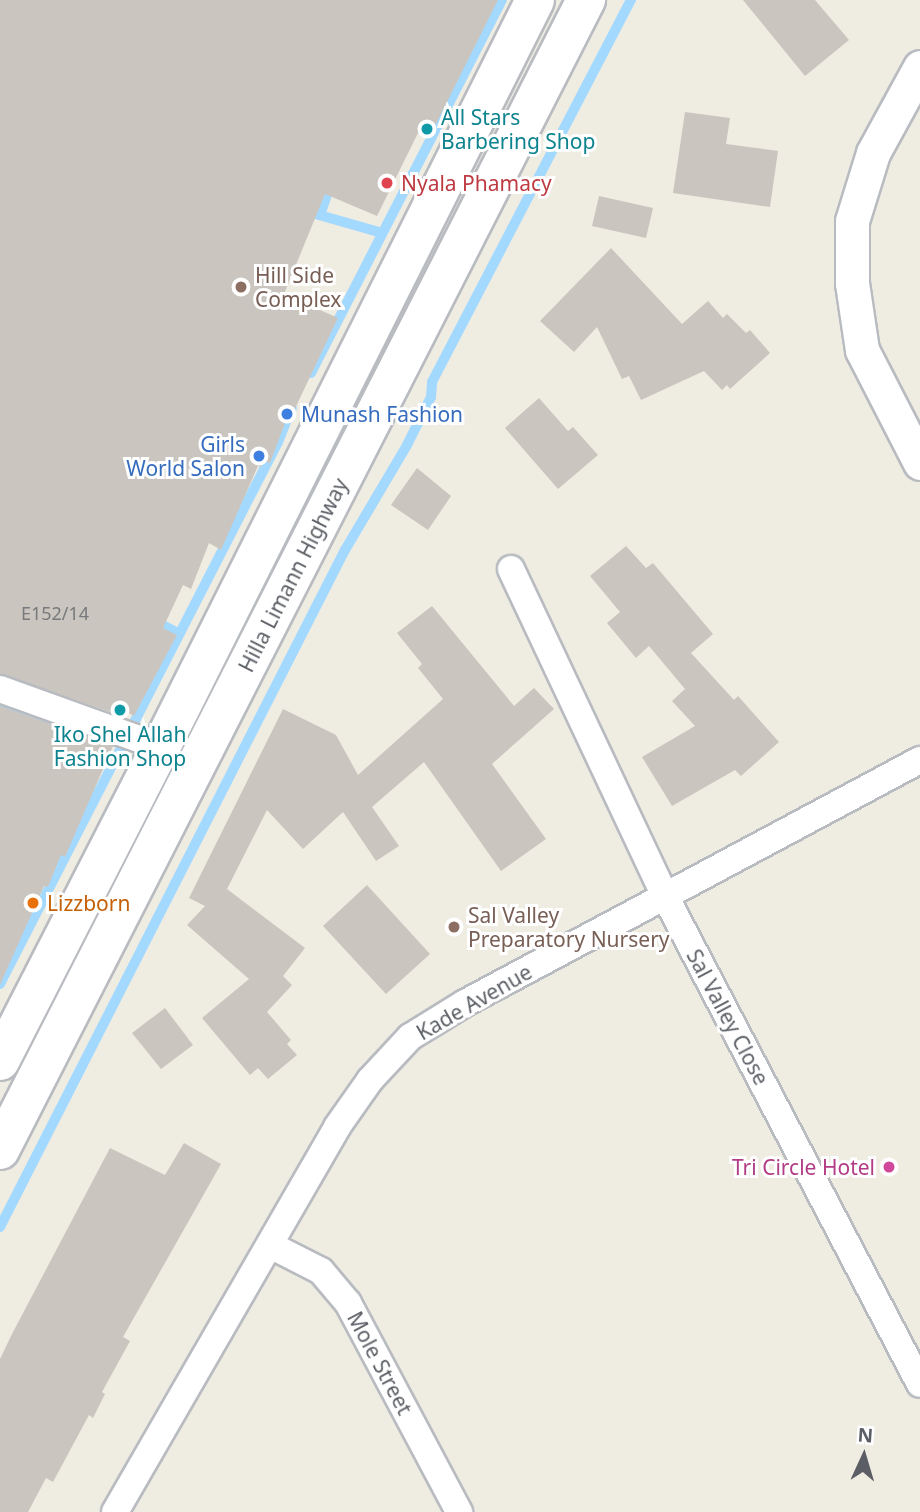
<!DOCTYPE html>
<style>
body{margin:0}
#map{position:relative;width:920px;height:1512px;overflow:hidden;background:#efece2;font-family:"Noto Sans",sans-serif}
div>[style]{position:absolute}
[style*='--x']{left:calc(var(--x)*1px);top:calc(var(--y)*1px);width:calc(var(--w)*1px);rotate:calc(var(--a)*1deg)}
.stream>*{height:10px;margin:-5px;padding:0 5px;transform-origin:5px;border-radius:5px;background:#a3d9ff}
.building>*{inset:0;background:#cac6bf}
.roads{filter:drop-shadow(2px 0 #b8bbc0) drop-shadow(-2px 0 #b8bbc0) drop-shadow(0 2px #b8bbc0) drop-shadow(0 -2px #b8bbc0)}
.minor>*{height:26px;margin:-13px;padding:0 13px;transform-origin:13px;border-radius:13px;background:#fff}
.tertiary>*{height:33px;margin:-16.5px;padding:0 16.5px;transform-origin:16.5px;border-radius:16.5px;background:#fff}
.secondary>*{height:38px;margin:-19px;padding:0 19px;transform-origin:19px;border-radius:19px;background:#fff}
.dots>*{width:19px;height:19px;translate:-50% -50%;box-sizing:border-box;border:4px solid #fff;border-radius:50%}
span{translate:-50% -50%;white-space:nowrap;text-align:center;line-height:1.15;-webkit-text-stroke:6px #fff;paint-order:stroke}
.number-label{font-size:18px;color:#77797c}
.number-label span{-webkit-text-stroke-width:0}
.culture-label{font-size:21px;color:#0d838f}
.left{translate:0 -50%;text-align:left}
.health-label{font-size:21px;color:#be3a42}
.education-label{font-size:21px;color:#785e54}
.shop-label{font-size:21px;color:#366cbe}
.right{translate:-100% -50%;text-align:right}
.street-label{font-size:21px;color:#5b5f65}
.food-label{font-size:21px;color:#c56008}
.hotel-label{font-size:21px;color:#b23c85}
.north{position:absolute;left:829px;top:1421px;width:70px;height:70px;-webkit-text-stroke:5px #fff;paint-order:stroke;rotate:4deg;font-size:19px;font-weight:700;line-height:28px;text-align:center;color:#5b5f65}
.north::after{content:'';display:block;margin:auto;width:24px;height:32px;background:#5b5f65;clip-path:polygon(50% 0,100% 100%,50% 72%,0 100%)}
</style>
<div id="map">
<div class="stream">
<div style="--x:305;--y:211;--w:80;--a:15.9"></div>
<div style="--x:320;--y:215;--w:34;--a:-71"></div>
<div style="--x:311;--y:373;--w:419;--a:-62.9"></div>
<div style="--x:155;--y:621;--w:27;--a:28"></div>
<div style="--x:0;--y:703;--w:65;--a:22.6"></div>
<div style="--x:0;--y:984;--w:609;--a:-62.85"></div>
<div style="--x:278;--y:442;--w:37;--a:-68"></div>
<div style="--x:0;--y:1227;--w:760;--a:-63"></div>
<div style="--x:345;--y:550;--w:122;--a:-59.4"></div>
<div style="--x:407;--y:445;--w:54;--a:-63.4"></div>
<div style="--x:431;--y:397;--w:15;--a:-86"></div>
<div style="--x:432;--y:382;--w:431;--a:-62.5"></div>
</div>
<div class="building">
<div style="clip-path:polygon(0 0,498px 0,429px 138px,418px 133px,377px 216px,325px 194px,284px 294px,338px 318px,290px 419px,287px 418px,270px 463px,263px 461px,261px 467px,258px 466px,221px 550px,209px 543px,191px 589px,183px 585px,163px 628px,177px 635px,134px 716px,127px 712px,125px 717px,0 674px)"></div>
<div style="clip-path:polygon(743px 0,815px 0,849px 40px,805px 76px)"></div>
<div style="clip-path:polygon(685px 112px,730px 118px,726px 144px,778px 151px,770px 207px,673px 193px)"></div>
<div style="clip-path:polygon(599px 196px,653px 208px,646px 238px,592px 226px)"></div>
<div style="clip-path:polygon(611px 248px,682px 324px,708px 301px,723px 318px,727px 314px,746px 333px,750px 330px,770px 353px,730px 389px,727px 385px,722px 390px,704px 371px,641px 400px,629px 376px,622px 379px,597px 327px,574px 352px,540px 321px)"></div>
<div style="clip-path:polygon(539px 398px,568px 431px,573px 427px,598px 455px,558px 489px,505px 428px)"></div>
<div style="clip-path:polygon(417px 468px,451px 496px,428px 530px,391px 505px)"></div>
<div style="clip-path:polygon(626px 546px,646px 568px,653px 563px,713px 634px,691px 653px,734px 700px,738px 696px,779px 742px,741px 776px,735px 770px,672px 806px,642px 757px,695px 726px,672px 701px,685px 689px,649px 646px,636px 658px,607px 623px,620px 612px,590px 576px)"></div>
<div style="clip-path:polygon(432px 606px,514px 706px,534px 688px,554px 709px,492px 764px,546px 839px,501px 871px,424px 762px,372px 807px,399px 846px,376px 861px,343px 812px,303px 849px,267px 810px,227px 889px,305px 948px,283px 976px,292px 985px,267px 1012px,291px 1040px,287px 1044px,297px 1055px,268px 1079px,258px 1068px,250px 1075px,202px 1018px,249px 979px,187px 925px,205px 906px,189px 898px,283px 709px,336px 735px,358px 775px,443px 699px,418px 668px,422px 664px,397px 633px)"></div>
<div style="clip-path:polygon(0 706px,113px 746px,65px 857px,61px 855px,48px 887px,44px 886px,0 985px)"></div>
<div style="clip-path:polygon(367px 885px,430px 954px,386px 994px,323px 926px)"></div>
<div style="clip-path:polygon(165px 1008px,193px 1045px,161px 1069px,132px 1033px)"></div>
<div style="clip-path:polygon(184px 1143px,221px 1164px,123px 1337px,130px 1341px,102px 1392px,105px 1394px,93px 1418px,89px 1415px,53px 1482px,46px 1478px,28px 1512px,0 1512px,0 1359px,12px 1334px,110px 1148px,165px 1175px)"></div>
</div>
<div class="roads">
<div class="minor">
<div style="--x:511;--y:569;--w:364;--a:64.8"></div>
<div style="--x:666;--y:898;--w:548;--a:62.41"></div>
<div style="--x:0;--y:689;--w:171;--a:19.8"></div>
<div style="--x:270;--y:1245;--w:57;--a:27"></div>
<div style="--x:321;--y:1271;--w:42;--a:49.8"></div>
<div style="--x:348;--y:1303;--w:237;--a:62"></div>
<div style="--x:115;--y:1512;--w:444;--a:-60"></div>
<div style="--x:337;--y:1127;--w:57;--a:-54.9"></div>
<div style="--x:370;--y:1080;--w:59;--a:-47.1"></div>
<div style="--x:410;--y:1037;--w:65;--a:-31.7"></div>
<div style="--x:465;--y:1003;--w:516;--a:-28.11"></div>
</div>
<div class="tertiary">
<div style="--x:920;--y:67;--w:98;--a:118.7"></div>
<div style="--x:873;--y:153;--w:71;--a:107.2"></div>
<div style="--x:852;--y:221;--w:62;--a:90"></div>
<div style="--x:852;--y:283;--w:68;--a:81.5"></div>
<div style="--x:862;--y:350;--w:127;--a:62.8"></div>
</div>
<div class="secondary">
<div style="--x:0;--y:1061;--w:353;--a:-62.9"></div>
<div style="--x:161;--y:747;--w:835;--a:-63.4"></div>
<div style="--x:0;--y:1150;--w:1291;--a:-63"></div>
</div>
</div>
<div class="dots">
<div style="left:427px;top:129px;background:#0f9aa8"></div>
<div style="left:387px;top:183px;background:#e0444e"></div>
<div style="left:241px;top:287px;background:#8d6e63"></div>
<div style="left:287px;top:414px;background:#3f7fe0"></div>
<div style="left:259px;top:456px;background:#3f7fe0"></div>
<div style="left:120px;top:710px;background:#0f9aa8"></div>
<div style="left:33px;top:903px;background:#e8710a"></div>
<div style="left:454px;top:927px;background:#8d6e63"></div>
<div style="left:889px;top:1167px;background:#d1479c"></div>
</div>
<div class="number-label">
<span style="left:55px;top:613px">E152/14</span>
</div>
<div class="culture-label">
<span class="left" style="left:441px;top:129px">All Stars<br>Barbering Shop</span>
<span style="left:120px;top:746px">Iko Shel Allah<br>Fashion Shop</span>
</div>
<div class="health-label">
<span class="left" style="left:401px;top:183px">Nyala Phamacy</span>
</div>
<div class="education-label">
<span class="left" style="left:255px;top:287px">Hill Side<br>Complex</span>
<span class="left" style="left:468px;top:927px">Sal Valley<br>Preparatory Nursery</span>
</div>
<div class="shop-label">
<span class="left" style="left:301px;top:414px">Munash Fashion</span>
<span class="right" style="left:245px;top:456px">Girls<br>World Salon</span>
</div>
<div class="street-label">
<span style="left:293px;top:575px;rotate:-63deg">Hilla Limann Highway</span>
<span style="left:474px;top:1002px;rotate:-30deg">Kade Avenue</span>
<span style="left:728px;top:1017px;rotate:62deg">Sal Valley Close</span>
<span style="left:380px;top:1363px;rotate:62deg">Mole Street</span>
</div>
<div class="food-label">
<span class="left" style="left:47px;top:903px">Lizzborn</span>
</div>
<div class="hotel-label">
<span class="right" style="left:875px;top:1167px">Tri Circle Hotel</span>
</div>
<div class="north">N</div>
</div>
